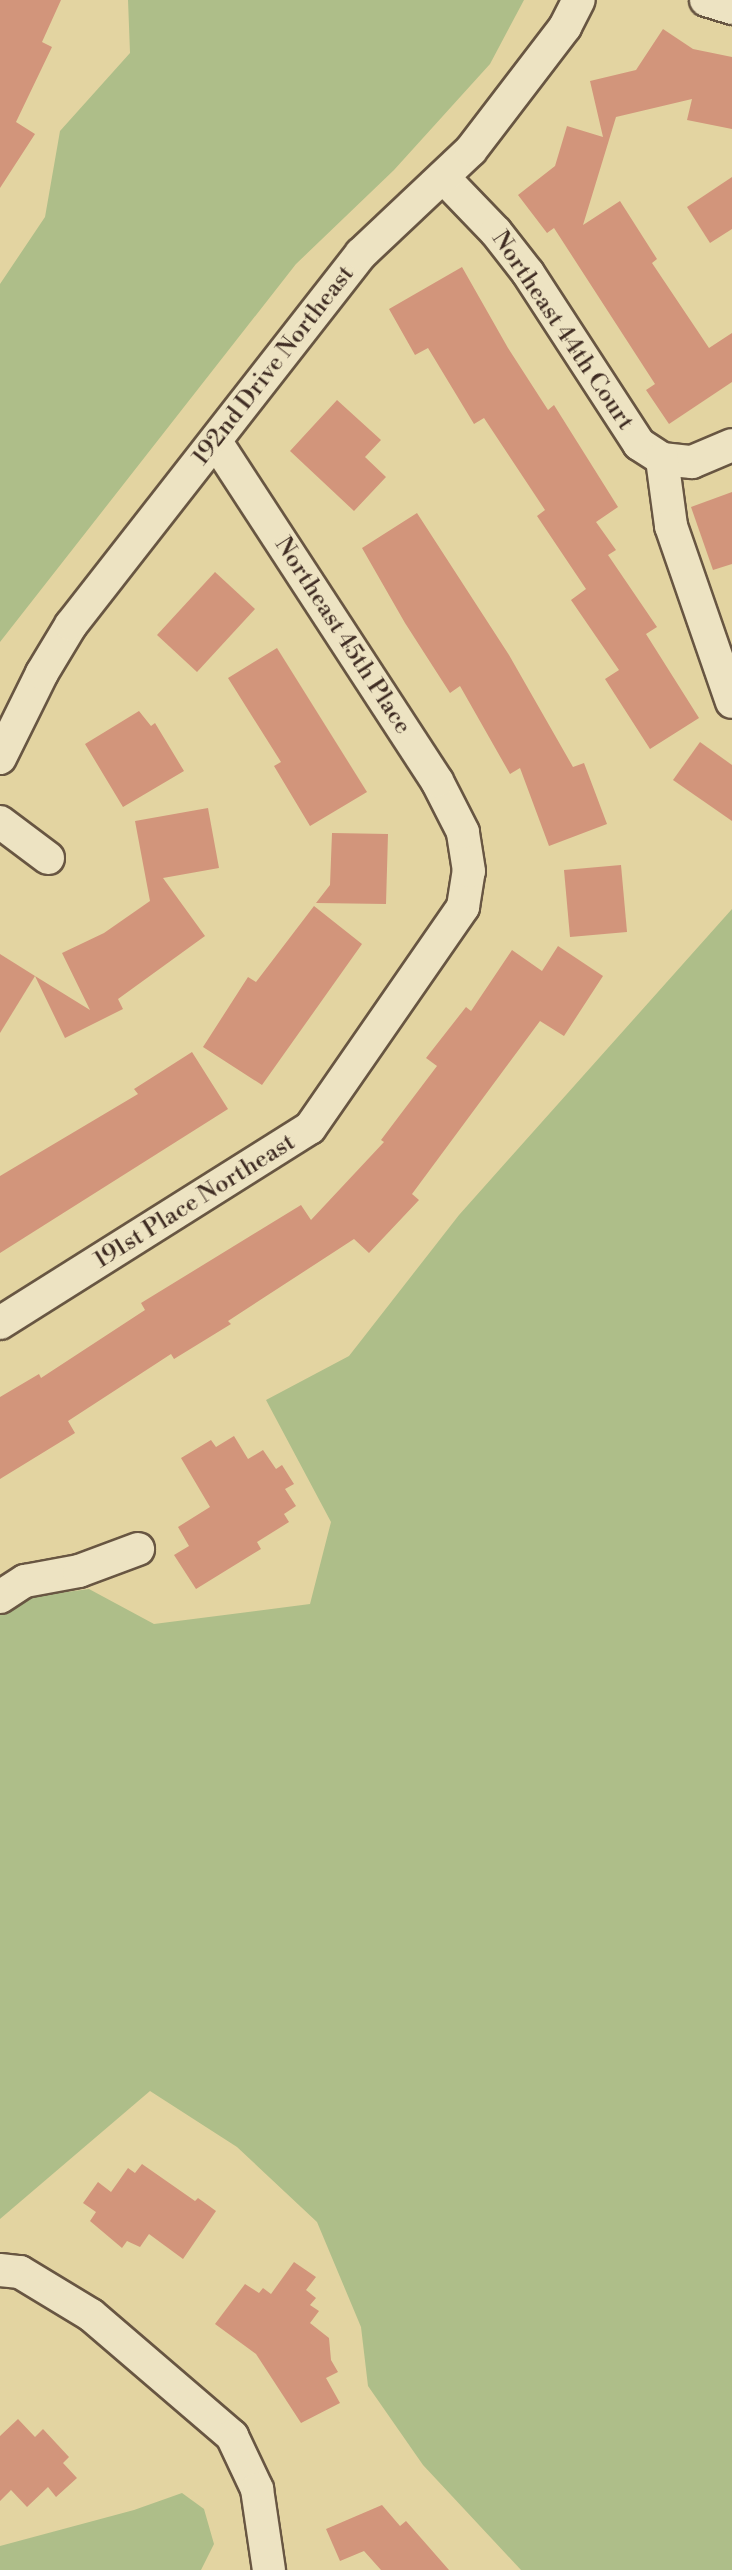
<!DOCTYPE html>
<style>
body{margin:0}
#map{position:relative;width:732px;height:2570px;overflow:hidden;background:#e3d4a1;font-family:"Libre Bodoni",serif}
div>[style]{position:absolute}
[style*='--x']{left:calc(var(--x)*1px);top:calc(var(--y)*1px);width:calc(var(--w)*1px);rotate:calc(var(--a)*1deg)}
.green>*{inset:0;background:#aebe89}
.building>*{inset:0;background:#d2957b}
.roads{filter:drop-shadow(2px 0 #685642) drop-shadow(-2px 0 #685642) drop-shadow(0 2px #685642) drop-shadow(0 -2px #685642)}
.minor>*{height:32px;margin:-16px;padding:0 16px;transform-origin:16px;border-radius:16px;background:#ede3c2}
span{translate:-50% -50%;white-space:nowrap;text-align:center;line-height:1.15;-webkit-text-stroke:7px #ede3c2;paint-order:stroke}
.street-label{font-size:24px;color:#3f2c23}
</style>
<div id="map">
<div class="green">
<div style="clip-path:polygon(128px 0,524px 0,490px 64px,394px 170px,296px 264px,0 642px,0 284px,45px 217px,60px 131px,130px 53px)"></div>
<div style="clip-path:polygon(732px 909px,732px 2570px,521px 2570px,423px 2465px,368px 2386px,361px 2327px,317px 2222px,237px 2147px,150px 2091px,0 2219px,0 1615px,29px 1597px,89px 1589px,154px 1624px,310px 1604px,331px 1522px,266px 1400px,349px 1356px,459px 1215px)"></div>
<div style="clip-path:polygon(182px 2493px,204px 2509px,214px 2544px,201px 2570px,0 2570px,0 2546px,134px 2510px)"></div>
</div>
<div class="building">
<div style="clip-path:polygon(0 0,61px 0,42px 42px,52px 47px,16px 122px,35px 134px,0 188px)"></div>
<div style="clip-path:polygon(663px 29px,693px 49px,732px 57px,732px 129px,687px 120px,692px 99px,616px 117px,583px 225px,620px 201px,657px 259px,652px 263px,709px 348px,732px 333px,732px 382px,669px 424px,646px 390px,655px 384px,554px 228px,547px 233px,518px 195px,555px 166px,567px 126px,603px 137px,590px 81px,636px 70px)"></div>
<div style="clip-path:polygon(732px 177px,732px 229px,710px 243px,687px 207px)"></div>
<div style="clip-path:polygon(462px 267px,508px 348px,548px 410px,554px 405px,618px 507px,596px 522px,616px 550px,608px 555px,657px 627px,646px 634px,699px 718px,650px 749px,605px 679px,619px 670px,571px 600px,586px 589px,537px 516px,545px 510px,484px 418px,474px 424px,428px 348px,415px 355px,389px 309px)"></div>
<div style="clip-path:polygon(337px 400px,381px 440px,365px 457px,386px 477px,354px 511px,290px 451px)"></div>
<div style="clip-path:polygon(732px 492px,732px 564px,713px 570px,691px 507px)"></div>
<div style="clip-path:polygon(417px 513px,509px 655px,573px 767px,584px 763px,607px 824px,549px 846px,520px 768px,510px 774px,460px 686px,450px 693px,405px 623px,362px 548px)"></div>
<div style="clip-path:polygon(215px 572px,255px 609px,197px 672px,157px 635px)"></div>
<div style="clip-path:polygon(277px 648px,367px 792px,310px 826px,274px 766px,281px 762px,228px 678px)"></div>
<div style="clip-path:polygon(139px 711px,151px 726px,155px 723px,184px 771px,123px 807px,85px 744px)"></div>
<div style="clip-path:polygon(700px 742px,732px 765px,732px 821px,673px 780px)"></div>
<div style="clip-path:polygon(208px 808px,219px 868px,163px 878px,205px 936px,118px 999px,123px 1009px,65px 1038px,35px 976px,90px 1010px,62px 953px,104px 933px,150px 901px,135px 821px)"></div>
<div style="clip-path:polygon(332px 833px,388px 834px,386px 904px,316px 903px,330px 885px)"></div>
<div style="clip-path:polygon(621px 865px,627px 932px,570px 937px,564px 870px)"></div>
<div style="clip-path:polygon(314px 906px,362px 944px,262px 1085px,203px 1047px,248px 977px,256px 982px)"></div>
<div style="clip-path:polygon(558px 946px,603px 976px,564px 1036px,540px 1021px,412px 1194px,419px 1200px,369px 1253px,354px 1239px,228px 1321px,231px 1324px,174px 1359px,171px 1354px,68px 1421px,75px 1433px,0 1479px,0 1397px,39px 1374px,41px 1378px,145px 1310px,141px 1303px,301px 1205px,311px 1220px,384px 1142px,381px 1140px,437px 1066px,426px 1058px,466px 1007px,471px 1011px,512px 950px,542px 971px)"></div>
<div style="clip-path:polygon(0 954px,35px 976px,0 1033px)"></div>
<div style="clip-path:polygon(192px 1052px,228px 1109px,0 1253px,0 1176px,138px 1094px,134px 1089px)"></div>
<div style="clip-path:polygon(234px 1436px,248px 1459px,263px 1450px,276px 1469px,282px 1465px,294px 1484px,285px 1489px,296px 1506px,284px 1514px,289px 1522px,257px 1542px,261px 1549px,196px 1589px,174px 1555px,189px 1546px,178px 1527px,210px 1507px,181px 1458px,211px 1440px,216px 1447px)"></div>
<div style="clip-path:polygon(142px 2164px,195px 2201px,198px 2198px,216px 2211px,183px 2259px,149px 2234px,140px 2247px,127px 2241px,122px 2248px,90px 2221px,96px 2212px,83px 2203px,98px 2182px,111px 2192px,128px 2168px,135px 2173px)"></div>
<div style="clip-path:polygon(294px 2262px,316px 2277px,306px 2290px,316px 2298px,310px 2305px,319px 2311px,310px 2323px,329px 2338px,331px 2360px,338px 2372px,326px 2378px,340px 2403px,301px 2423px,256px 2354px,215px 2324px,245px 2284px,259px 2293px,263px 2288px,271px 2294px)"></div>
<div style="clip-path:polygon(18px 2419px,35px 2437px,43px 2429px,69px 2457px,63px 2463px,77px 2478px,56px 2497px,48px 2487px,27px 2507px,11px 2490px,0 2501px,0 2436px)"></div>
<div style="clip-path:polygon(382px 2505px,400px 2526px,406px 2521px,449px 2570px,381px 2570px,364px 2551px,340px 2561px,326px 2529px)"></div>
</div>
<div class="roads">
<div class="minor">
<div style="--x:706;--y:0;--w:27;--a:17"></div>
<div style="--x:443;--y:177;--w:76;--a:46.1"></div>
<div style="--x:496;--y:232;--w:52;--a:52"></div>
<div style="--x:528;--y:273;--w:204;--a:57"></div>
<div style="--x:639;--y:444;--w:27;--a:33"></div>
<div style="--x:662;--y:459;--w:30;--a:6"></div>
<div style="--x:692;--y:462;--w:43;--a:-23"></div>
<div style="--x:662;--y:459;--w:68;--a:82.3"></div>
<div style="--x:671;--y:526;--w:186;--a:70.9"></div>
<div style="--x:0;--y:758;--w:95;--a:-63.7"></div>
<div style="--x:42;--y:673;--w:56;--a:-58.9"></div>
<div style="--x:71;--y:625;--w:471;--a:-52"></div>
<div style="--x:361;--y:254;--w:151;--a:-43.4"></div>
<div style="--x:471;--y:150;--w:155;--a:-52.6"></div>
<div style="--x:565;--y:27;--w:30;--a:-63"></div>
<div style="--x:0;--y:822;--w:60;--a:36.9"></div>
<div style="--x:0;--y:1323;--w:366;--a:-32.2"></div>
<div style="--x:310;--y:1128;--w:269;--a:-55.3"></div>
<div style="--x:463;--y:907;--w:36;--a:-81"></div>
<div style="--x:469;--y:871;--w:39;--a:-99"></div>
<div style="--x:463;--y:832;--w:57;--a:-117"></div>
<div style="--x:437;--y:781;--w:405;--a:-123.1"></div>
<div style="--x:0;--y:1597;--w:30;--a:-33"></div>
<div style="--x:25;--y:1581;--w:55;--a:-10.5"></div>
<div style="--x:79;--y:1571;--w:63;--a:-20.4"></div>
<div style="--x:0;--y:2270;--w:20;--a:6"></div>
<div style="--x:20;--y:2272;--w:83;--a:31.2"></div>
<div style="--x:91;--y:2315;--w:186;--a:40.6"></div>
<div style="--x:232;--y:2436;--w:59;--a:64.7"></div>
<div style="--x:257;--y:2489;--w:82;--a:81.6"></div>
</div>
</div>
<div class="street-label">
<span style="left:562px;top:331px;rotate:56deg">Northeast 44th Court</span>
<span style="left:274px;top:366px;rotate:-52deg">192nd Drive Northeast</span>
<span style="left:342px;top:636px;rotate:57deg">Northeast 45th Place</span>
<span style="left:195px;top:1202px;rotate:-32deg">191st Place Northeast</span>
</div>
</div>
